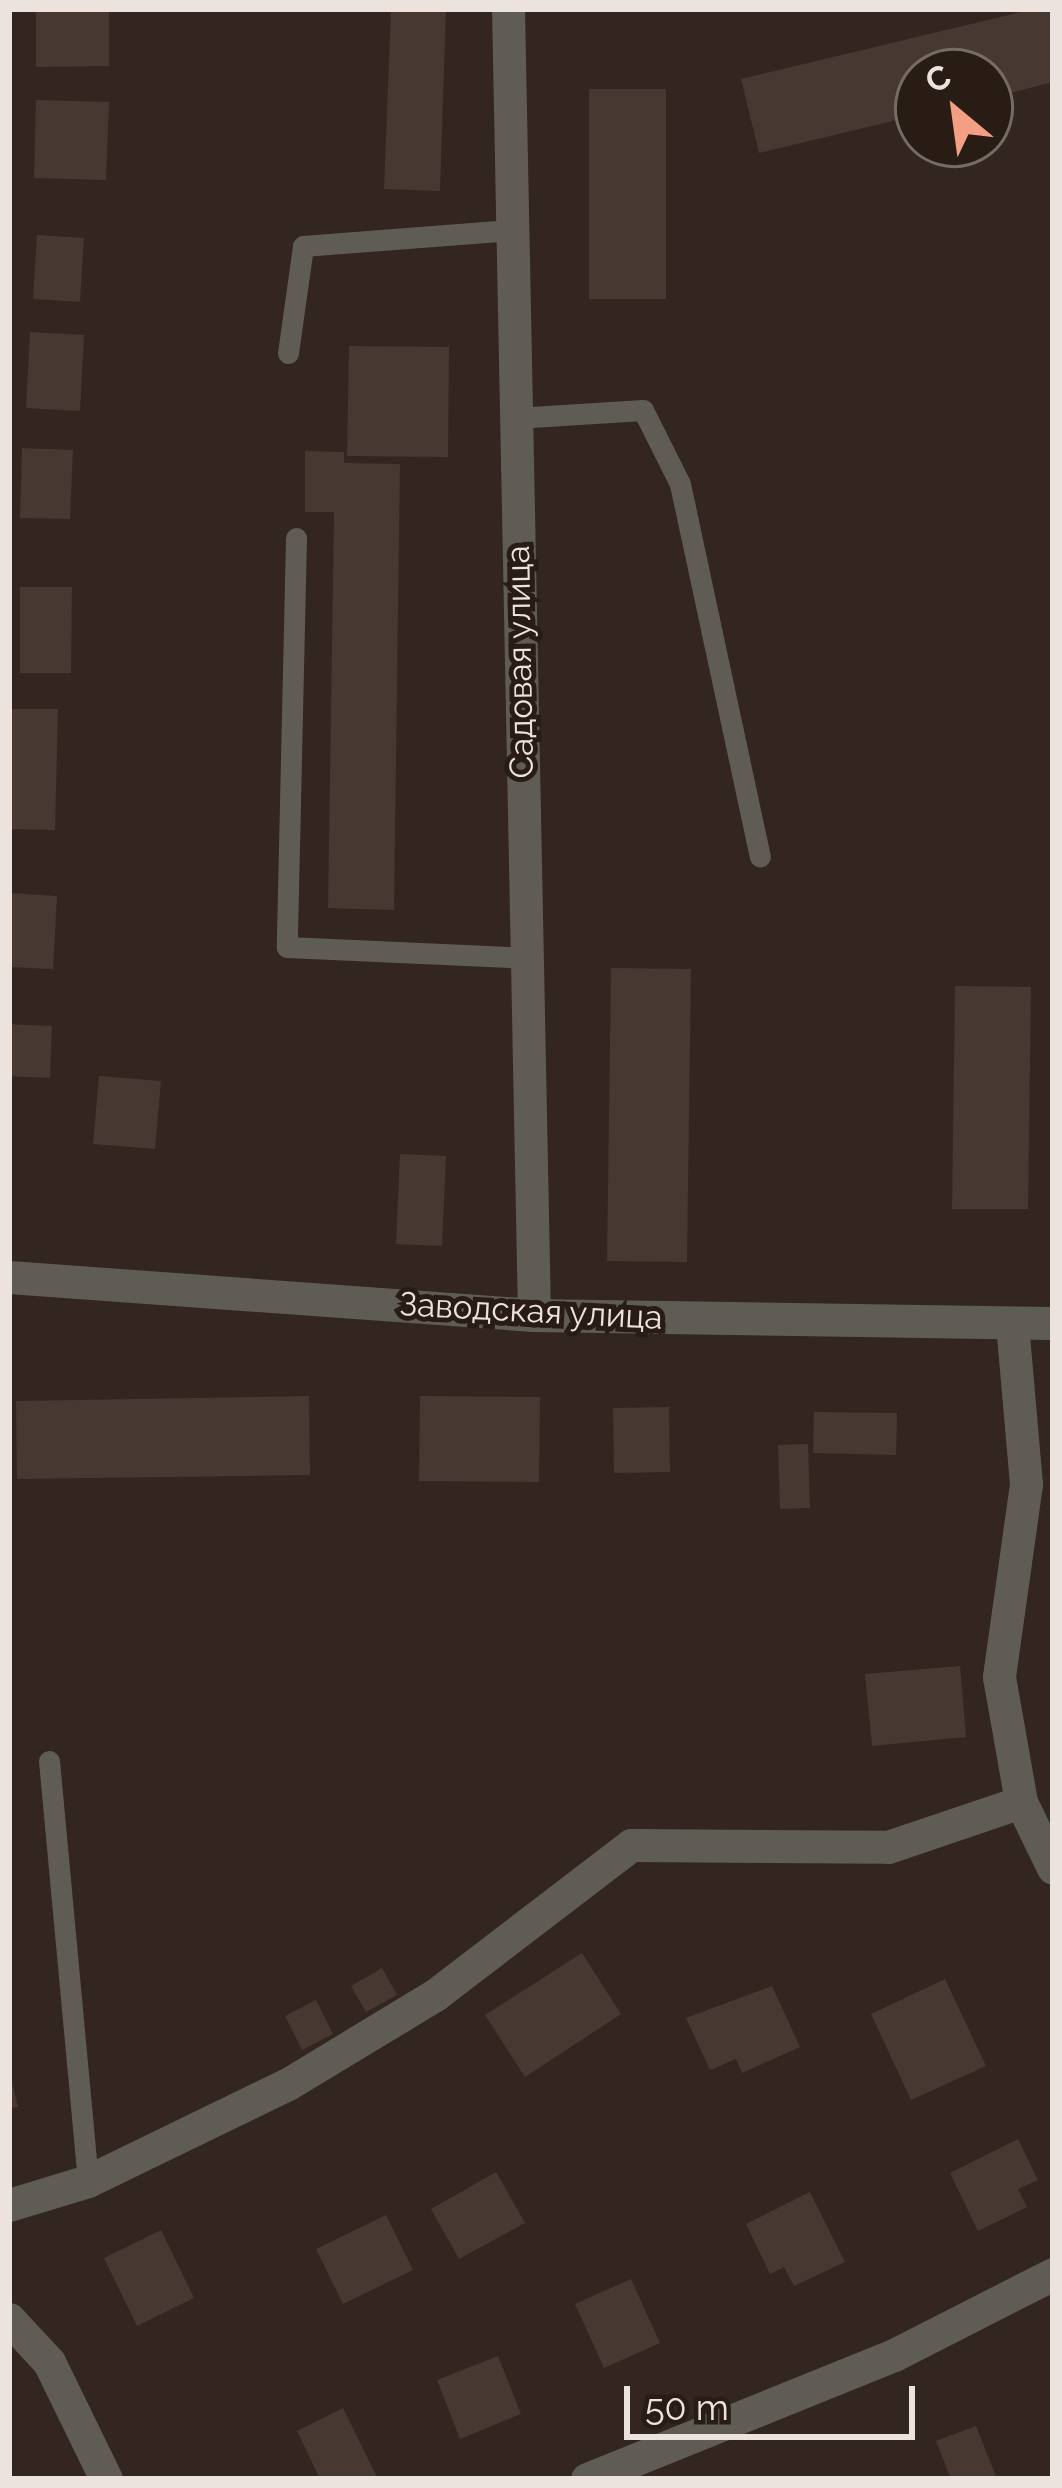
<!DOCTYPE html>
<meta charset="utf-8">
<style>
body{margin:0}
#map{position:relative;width:1062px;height:2488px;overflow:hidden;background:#33251f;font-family:Raleway,sans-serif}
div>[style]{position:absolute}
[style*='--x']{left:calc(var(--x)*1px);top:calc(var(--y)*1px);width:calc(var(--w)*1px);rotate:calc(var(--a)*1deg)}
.building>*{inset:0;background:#473932}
.service>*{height:21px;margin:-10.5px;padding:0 10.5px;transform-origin:10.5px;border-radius:10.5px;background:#5f5b55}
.minor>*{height:33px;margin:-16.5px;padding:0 16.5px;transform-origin:16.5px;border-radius:16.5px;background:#5f5b55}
span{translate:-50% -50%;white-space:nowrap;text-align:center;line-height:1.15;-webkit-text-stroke:10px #281c15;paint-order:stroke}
.street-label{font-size:33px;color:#ece3df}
.frame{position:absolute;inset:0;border:12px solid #ece3df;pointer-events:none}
.north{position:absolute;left:894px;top:48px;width:120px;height:120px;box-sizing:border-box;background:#281c15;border:3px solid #766c66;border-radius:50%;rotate:331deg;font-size:33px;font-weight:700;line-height:48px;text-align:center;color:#ece3df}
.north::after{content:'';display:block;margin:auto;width:42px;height:54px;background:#f39f83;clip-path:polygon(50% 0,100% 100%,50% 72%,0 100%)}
.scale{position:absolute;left:624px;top:2386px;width:291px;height:54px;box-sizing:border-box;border:6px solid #ece3df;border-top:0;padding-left:15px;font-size:36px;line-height:42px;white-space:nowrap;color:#ece3df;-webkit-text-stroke:9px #281c15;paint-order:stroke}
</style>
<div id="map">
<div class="building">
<div style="clip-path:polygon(36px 9px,109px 9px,109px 66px,36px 67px)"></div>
<div style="clip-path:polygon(391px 9px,446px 9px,440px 191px,384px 189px)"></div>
<div style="clip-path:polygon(1034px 9px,1053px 9px,1053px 82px,990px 98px,990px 72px,918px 72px,918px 115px,759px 153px,741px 79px)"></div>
<div style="clip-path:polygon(589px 89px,666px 89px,666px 299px,589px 299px)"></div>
<div style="clip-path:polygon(36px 100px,109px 102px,106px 180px,34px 178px)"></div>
<div style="clip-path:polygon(37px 235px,84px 238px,80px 302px,33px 299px)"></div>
<div style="clip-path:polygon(30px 332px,84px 335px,80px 411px,26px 408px)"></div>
<div style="clip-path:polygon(349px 346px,449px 347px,448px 457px,347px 456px)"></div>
<div style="clip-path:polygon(22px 448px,73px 450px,70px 519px,20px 518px)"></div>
<div style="clip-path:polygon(305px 451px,344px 452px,344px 463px,400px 464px,394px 910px,328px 908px,334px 512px,305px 512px)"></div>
<div style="clip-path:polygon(20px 587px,72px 587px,71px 673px,20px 673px)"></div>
<div style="clip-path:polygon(9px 709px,58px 709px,55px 830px,9px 829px)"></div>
<div style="clip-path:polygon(9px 893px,57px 896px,53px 969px,9px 967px)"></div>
<div style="clip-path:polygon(611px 968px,691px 969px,687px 1262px,607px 1261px)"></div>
<div style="clip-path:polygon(955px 986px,1031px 987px,1028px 1209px,952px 1209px)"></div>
<div style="clip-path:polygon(9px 1024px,52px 1026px,50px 1078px,9px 1076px)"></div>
<div style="clip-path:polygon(99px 1076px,161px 1081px,155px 1149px,93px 1144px)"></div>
<div style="clip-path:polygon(400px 1154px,446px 1156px,442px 1246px,396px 1244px)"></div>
<div style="clip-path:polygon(309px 1396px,310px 1475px,17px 1479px,16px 1401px)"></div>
<div style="clip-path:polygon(420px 1396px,540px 1397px,539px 1482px,419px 1481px)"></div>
<div style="clip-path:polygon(669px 1407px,670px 1472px,614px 1473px,613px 1408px)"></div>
<div style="clip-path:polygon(814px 1412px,897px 1413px,896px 1455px,813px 1453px)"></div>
<div style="clip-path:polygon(808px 1444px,810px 1508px,780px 1509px,778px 1445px)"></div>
<div style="clip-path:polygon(960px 1666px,966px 1737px,872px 1746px,865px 1674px)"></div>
<div style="clip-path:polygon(582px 1953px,621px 2014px,525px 2077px,485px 2015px)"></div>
<div style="clip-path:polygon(382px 1968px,397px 1995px,366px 2012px,351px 1986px)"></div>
<div style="clip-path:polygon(945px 1979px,986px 2066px,911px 2100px,871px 2014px)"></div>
<div style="clip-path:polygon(772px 1986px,800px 2047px,742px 2073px,736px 2059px,710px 2070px,686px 2018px)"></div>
<div style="clip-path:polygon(316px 2000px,333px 2034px,302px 2050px,285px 2016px)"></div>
<div style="clip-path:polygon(9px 2070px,18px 2107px,9px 2108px)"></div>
<div style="clip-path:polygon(1018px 2139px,1038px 2180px,1018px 2189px,1027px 2207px,978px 2231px,950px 2173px)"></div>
<div style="clip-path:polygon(496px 2172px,525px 2223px,459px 2259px,431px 2209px)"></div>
<div style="clip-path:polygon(810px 2192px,845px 2262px,794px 2286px,784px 2267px,770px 2274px,746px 2224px)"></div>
<div style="clip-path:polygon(386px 2215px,413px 2270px,343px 2304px,316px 2249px)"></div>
<div style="clip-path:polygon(161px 2230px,194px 2298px,137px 2326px,104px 2258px)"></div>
<div style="clip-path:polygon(631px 2279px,660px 2343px,604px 2368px,575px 2304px)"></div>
<div style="clip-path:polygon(498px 2356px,521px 2414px,460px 2439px,437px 2380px)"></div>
<div style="clip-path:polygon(343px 2408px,378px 2479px,320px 2479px,297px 2431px)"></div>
<div style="clip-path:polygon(976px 2426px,997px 2479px,951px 2479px,936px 2441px)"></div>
</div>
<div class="service">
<div style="--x:288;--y:353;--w:108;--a:-82"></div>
<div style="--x:303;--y:246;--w:209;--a:-4.4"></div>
<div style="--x:515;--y:418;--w:128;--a:-3.6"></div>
<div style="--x:643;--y:410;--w:83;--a:63.4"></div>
<div style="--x:680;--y:484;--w:381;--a:77.9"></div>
<div style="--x:296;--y:538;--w:409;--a:91.3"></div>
<div style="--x:287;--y:947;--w:240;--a:2.6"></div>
<div style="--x:49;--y:1761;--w:422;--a:84.7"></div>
</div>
<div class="minor">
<div style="--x:508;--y:9;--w:1306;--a:88.86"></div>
<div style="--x:9;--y:1277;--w:526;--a:4.14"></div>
<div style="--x:534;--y:1315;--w:519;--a:0.88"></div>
<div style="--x:1012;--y:1324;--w:161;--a:85"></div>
<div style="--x:1026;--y:1484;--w:195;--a:98"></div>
<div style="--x:999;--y:1677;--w:127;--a:80"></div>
<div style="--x:1021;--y:1802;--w:73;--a:64.1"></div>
<div style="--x:9;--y:2205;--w:83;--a:-16.9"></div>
<div style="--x:88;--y:2181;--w:222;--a:-25.9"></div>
<div style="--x:288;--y:2084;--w:172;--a:-31.2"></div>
<div style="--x:435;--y:1995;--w:247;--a:-37.4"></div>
<div style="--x:631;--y:1845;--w:257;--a:0.4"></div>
<div style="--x:888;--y:1847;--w:140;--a:-18.7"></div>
<div style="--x:9;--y:2319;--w:59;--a:47.1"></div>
<div style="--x:49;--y:2362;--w:130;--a:64"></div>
<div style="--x:587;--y:2479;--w:331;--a:-22"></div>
<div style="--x:894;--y:2355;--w:178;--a:-27"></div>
</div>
<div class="street-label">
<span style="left:520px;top:662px;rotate:-91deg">Садовая улица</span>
<span style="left:531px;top:1311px;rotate:3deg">Заводская улица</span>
</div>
<div class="frame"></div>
<div class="north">С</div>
<div class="scale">50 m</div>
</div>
